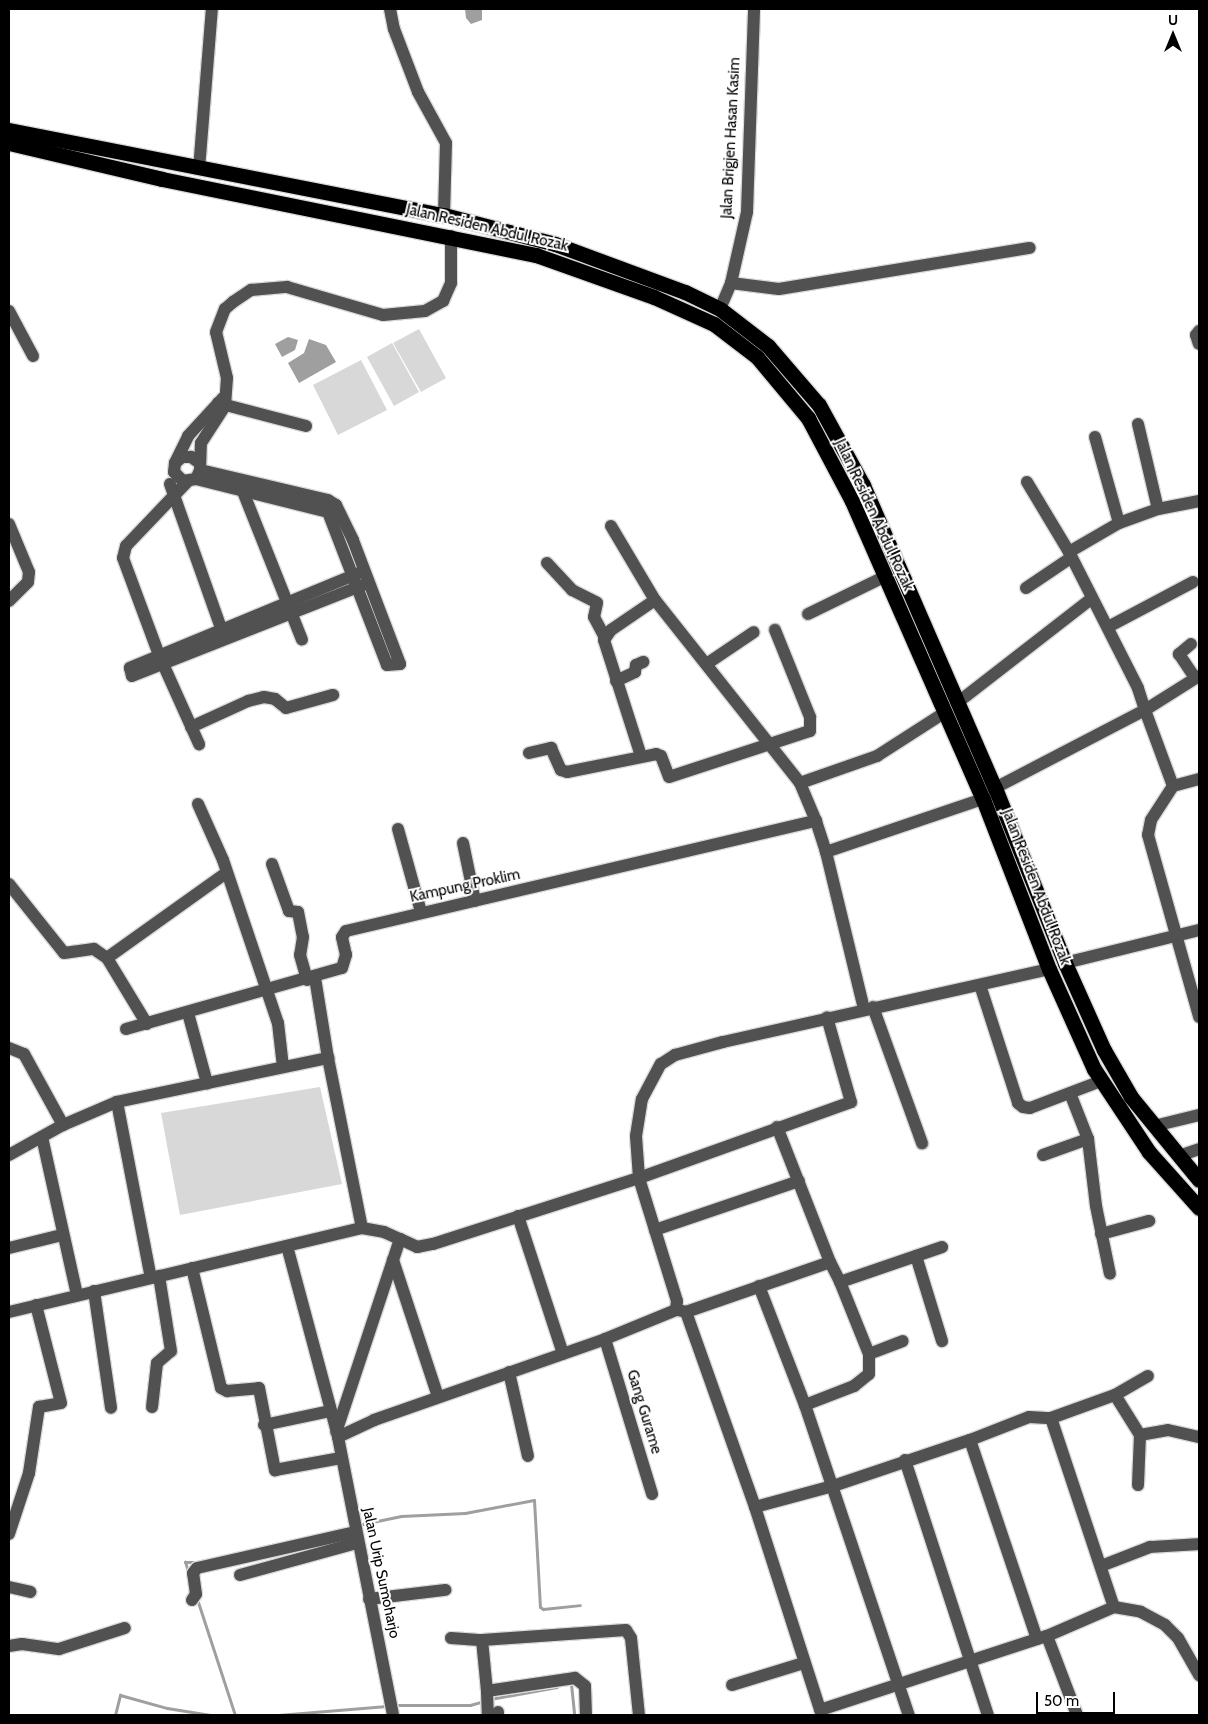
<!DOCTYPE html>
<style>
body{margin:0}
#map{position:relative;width:1208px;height:1724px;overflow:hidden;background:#fff;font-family:Cabin,sans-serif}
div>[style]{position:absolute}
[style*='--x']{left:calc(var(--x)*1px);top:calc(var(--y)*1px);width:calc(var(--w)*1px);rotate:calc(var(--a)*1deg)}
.green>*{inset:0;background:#d8d8d8}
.water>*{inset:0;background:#9f9f9f}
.stream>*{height:3px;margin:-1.5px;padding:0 1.5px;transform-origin:1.5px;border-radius:1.5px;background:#9f9f9f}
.roads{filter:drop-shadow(1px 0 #dbdbdb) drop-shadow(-1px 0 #dbdbdb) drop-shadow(0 1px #dbdbdb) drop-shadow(0 -1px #dbdbdb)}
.minor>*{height:12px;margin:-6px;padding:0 6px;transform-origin:6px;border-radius:6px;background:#515151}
.highway>*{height:15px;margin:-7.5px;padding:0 7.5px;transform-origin:7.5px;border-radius:7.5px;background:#000}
span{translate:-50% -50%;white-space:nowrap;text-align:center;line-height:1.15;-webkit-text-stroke:4px #fff;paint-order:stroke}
.street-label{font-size:15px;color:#000}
.frame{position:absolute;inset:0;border:10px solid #000;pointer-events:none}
.north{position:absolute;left:1148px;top:10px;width:50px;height:50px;-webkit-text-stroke:4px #fff;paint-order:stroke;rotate:0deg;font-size:14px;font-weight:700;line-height:20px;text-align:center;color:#000}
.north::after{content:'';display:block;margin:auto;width:18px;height:22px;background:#000;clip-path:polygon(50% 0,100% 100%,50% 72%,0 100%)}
.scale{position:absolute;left:1036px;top:1692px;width:79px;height:22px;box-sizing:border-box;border:2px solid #000;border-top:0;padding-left:6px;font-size:15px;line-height:18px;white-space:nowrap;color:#000;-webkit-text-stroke:4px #fff;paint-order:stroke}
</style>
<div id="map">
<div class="green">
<div style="clip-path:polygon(419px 329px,446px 378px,421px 392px,393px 343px)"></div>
<div style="clip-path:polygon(392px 343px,419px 392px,394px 406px,367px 357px)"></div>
<div style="clip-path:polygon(361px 360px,387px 410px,338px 435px,313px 385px)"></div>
<div style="clip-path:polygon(320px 1087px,342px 1184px,180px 1215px,161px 1113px)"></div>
</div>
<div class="water">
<div style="clip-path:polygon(465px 9px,482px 9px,482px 20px,471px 24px,466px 18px)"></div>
<div style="clip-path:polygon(288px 337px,298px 340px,295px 350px,282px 357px,275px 344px)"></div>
<div style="clip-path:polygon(309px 339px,326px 345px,336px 362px,299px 383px,288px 363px,304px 353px)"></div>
</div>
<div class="stream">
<div style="--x:358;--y:1525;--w:44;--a:-11.8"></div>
<div style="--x:401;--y:1516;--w:64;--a:-2.7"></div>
<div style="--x:465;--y:1513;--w:70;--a:-10.7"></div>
<div style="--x:534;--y:1500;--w:107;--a:86.8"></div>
<div style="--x:540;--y:1607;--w:4;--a:34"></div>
<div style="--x:543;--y:1609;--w:37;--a:-6"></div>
<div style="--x:189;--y:1574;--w:13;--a:-108"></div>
<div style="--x:185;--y:1562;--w:16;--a:0"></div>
<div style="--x:198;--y:1602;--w:119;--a:71.9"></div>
<div style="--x:571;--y:1684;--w:31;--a:84"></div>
<div style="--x:490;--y:1699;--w:68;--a:-10.2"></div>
<div style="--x:395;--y:1705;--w:75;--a:0"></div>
<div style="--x:470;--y:1705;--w:15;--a:-16"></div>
<div style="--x:115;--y:1715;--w:21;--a:-76"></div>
<div style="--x:120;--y:1695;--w:49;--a:15.5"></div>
<div style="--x:167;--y:1708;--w:44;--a:9.2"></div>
<div style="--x:210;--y:1715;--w:29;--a:0"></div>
<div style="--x:278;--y:1715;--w:109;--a:-4.7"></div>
</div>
<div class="roads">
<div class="minor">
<div style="--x:390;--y:9;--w:20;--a:79"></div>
<div style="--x:394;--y:29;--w:67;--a:69.1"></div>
<div style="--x:418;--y:92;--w:58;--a:61.2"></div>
<div style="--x:446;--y:143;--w:72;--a:91.6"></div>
<div style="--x:199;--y:169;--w:161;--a:-85.4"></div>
<div style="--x:731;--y:283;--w:48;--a:7.1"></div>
<div style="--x:779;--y:289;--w:254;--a:-9.3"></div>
<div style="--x:720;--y:309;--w:28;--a:-67"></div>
<div style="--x:731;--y:283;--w:73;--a:-77.3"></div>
<div style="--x:747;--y:212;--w:203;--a:-88"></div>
<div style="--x:9;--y:311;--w:51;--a:61.9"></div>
<div style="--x:1199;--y:331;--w:5;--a:127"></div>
<div style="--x:1196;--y:335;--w:9;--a:72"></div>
<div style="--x:218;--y:403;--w:91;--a:14.6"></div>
<div style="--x:1138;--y:424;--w:87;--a:76.8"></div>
<div style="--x:1095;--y:437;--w:89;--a:74.4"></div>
<div style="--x:198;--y:462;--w:9;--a:-144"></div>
<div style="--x:191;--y:457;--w:9;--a:180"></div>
<div style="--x:182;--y:457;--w:9;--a:139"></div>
<div style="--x:175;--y:463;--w:9;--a:96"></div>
<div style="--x:174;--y:472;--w:13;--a:45"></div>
<div style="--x:183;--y:481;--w:13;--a:-9"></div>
<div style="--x:196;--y:479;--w:10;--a:-66"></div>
<div style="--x:200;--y:470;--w:27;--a:-88"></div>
<div style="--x:201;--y:443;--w:44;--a:-57"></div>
<div style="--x:225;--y:406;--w:28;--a:-86"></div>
<div style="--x:227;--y:378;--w:47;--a:-103.4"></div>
<div style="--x:216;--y:332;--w:25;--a:-69"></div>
<div style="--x:225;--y:309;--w:11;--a:-41"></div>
<div style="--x:233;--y:302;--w:22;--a:-34"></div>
<div style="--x:251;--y:290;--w:36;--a:-5"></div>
<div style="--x:287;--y:287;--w:100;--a:16.3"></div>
<div style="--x:383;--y:315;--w:42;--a:-5.4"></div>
<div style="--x:425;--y:311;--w:21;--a:-29"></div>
<div style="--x:443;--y:301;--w:20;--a:-66"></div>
<div style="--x:451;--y:283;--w:47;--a:-90"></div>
<div style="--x:175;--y:463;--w:30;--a:-64"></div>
<div style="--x:188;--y:436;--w:52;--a:-47.4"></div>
<div style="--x:196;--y:479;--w:136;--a:14"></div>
<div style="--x:328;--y:512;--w:164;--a:68.9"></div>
<div style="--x:387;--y:665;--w:13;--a:-4"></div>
<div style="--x:400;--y:664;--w:133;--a:-110.8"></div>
<div style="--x:353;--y:540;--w:39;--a:-116"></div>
<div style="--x:336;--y:505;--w:9;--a:-148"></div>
<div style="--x:328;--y:500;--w:131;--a:-166.8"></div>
<div style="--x:187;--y:482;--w:88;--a:133.6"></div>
<div style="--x:126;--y:546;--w:12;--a:104"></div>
<div style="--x:123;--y:558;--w:103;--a:69.6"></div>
<div style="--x:159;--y:655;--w:98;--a:65.8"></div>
<div style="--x:1027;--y:482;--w:82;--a:59"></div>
<div style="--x:170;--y:484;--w:153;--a:70.5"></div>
<div style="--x:242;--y:489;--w:162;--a:68.3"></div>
<div style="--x:9;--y:524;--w:52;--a:67.4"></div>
<div style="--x:29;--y:572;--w:10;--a:96"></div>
<div style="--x:28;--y:582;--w:27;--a:135"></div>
<div style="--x:611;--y:526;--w:86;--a:59.3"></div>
<div style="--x:655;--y:600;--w:233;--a:51.6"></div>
<div style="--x:800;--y:783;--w:41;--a:67.2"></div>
<div style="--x:547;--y:563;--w:37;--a:47"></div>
<div style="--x:572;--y:590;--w:28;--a:27"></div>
<div style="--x:597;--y:603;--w:14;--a:102"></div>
<div style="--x:594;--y:617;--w:24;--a:62"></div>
<div style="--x:359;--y:573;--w:248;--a:157.5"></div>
<div style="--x:130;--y:668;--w:8;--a:76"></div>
<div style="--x:132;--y:676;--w:251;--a:-21.5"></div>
<div style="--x:1026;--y:588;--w:55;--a:-34"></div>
<div style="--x:808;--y:614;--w:85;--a:-26"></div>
<div style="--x:1108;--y:627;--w:96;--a:-27.9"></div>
<div style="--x:1191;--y:644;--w:16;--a:140"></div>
<div style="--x:1179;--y:654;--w:29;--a:56"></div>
<div style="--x:708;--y:663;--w:55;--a:-34"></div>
<div style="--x:1199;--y:676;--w:64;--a:147.8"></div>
<div style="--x:1145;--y:710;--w:81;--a:69.8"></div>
<div style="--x:1173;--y:786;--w:27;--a:-15"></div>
<div style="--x:616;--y:681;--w:21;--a:-25"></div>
<div style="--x:635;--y:672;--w:7;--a:-82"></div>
<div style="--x:636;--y:665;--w:8;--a:-23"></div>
<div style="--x:957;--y:703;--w:170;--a:-37.8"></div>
<div style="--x:191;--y:727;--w:63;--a:-24.5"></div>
<div style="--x:248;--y:701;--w:16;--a:-14"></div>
<div style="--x:264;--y:697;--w:11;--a:10"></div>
<div style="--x:275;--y:699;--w:14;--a:39"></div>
<div style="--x:286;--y:708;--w:49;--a:-15.5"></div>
<div style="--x:529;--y:753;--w:23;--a:-13"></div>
<div style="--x:551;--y:748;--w:24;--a:66"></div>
<div style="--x:561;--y:770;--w:6;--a:18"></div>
<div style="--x:567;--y:772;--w:91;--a:-11.4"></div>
<div style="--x:656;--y:754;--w:5;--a:22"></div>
<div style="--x:661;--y:756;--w:22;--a:69"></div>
<div style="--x:669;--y:777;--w:148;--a:-18.1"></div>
<div style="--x:810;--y:731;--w:14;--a:-90"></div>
<div style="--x:810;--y:717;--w:94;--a:-111.9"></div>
<div style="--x:641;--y:756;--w:122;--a:-107.7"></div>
<div style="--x:604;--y:640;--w:12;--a:-55"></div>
<div style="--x:611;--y:630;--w:53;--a:-34.3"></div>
<div style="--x:800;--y:783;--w:82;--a:-19.3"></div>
<div style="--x:877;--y:756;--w:80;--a:-32.7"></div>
<div style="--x:1173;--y:786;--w:40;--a:122.9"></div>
<div style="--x:1151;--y:820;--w:15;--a:101"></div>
<div style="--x:1148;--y:835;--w:189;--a:74.3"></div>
<div style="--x:995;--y:788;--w:169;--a:-27.5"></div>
<div style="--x:1145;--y:710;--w:23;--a:-108"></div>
<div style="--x:1138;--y:688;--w:153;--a:-116.9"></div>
<div style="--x:1069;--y:552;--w:58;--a:-30.1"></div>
<div style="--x:1119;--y:523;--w:41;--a:-19.7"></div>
<div style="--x:1158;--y:509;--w:42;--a:-11"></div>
<div style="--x:198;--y:804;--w:61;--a:65.9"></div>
<div style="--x:223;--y:860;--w:172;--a:71.4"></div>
<div style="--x:278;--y:1023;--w:44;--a:83.5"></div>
<div style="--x:398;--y:829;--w:86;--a:74.5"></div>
<div style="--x:463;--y:843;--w:59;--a:78.3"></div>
<div style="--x:272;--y:864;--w:50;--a:70.1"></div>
<div style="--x:289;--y:911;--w:9;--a:6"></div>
<div style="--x:298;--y:912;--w:25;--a:79"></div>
<div style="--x:303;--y:937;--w:18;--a:99"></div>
<div style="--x:300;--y:955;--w:26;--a:74"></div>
<div style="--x:9;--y:884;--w:88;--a:51.4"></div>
<div style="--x:64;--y:953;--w:30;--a:-8"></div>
<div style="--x:94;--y:949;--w:16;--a:35"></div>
<div style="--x:107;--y:958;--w:77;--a:58.8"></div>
<div style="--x:107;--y:958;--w:146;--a:-35.5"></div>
<div style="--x:1065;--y:963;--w:138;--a:-13.8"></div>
<div style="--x:980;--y:985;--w:124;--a:72.1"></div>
<div style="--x:1018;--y:1103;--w:6;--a:39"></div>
<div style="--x:1023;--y:1107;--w:7;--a:8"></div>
<div style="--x:1030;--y:1108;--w:76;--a:-20.8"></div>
<div style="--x:873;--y:1007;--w:145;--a:70.2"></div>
<div style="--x:864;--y:1009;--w:162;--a:-103.6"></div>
<div style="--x:826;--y:852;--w:166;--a:-18.7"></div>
<div style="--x:188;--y:1013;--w:73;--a:74.8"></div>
<div style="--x:126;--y:1029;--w:224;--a:-15.8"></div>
<div style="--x:342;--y:968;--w:14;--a:-73"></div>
<div style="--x:346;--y:955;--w:18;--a:-103"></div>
<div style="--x:342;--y:937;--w:7;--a:-56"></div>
<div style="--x:346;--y:931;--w:483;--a:-13.2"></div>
<div style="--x:816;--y:821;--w:33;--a:72"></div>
<div style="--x:9;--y:1048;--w:16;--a:22"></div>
<div style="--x:24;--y:1054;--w:81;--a:61.2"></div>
<div style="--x:328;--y:1058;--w:173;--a:78.7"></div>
<div style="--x:117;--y:1102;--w:179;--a:79.1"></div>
<div style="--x:1154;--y:1126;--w:46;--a:-13.7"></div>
<div style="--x:42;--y:1137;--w:162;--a:77.5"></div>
<div style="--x:1088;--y:1139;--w:67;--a:83.2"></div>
<div style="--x:1096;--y:1206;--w:69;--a:78.4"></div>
<div style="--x:9;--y:1155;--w:62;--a:-29.1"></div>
<div style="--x:63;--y:1125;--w:59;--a:-23.1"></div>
<div style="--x:117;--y:1102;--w:216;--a:-11.8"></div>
<div style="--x:328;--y:1058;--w:81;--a:-99.2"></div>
<div style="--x:1043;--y:1155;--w:48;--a:-19.6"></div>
<div style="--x:1088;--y:1139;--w:49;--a:-111.4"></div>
<div style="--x:1179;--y:1156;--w:21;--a:-19"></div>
<div style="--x:518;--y:1216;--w:145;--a:71.9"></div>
<div style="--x:655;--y:1230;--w:152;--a:-18.8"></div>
<div style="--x:1101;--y:1234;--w:50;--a:-15.2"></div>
<div style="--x:400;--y:1239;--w:19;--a:25"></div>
<div style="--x:417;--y:1247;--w:16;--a:-11"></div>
<div style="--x:433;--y:1244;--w:216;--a:-17.8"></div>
<div style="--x:639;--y:1178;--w:225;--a:-19.7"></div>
<div style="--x:851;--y:1102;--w:88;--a:-105.8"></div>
<div style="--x:287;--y:1246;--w:198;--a:75"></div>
<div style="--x:338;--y:1437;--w:283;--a:78.8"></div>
<div style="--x:9;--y:1248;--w:55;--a:-13.8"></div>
<div style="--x:916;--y:1256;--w:89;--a:73"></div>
<div style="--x:393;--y:1260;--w:144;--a:71.8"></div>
<div style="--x:830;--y:1262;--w:22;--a:63"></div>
<div style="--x:840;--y:1282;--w:108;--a:-18.9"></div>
<div style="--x:192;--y:1268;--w:123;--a:76.4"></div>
<div style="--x:221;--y:1388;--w:7;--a:27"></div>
<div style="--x:227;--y:1391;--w:32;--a:-5"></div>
<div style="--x:259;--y:1388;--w:84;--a:79"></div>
<div style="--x:275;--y:1470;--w:67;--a:-10.3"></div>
<div style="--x:759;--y:1286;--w:128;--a:68.9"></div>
<div style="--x:805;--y:1405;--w:327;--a:71.5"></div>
<div style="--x:94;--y:1291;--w:118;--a:81.7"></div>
<div style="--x:678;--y:1310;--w:8;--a:14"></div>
<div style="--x:686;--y:1312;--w:152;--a:-19.1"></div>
<div style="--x:830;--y:1262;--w:145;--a:-111.4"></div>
<div style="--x:9;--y:1312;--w:363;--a:-13.4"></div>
<div style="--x:362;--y:1228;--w:22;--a:10"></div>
<div style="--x:384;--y:1232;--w:17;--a:24"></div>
<div style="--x:400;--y:1239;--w:203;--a:108.3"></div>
<div style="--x:686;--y:1312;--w:207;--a:70.5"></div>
<div style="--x:755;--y:1507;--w:213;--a:72.2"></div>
<div style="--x:820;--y:1710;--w:239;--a:-18.1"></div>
<div style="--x:1047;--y:1636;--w:73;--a:-23.4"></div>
<div style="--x:1114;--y:1607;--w:27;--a:10"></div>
<div style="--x:1141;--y:1612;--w:27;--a:28"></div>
<div style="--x:1165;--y:1625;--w:18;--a:45"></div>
<div style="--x:1178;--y:1638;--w:43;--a:60.4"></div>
<div style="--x:605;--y:1339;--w:162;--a:73.1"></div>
<div style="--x:869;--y:1354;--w:36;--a:-21"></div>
<div style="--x:509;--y:1372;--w:86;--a:77.3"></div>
<div style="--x:1115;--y:1395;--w:47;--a:58"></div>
<div style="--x:1140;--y:1435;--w:28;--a:-10"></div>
<div style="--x:1168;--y:1430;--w:32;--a:13"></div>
<div style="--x:805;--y:1405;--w:53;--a:-21.2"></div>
<div style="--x:854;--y:1386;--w:19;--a:-39"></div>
<div style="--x:869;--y:1374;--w:20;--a:-90"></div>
<div style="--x:869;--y:1354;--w:78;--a:-111.9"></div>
<div style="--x:152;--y:1407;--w:44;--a:-83.5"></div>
<div style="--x:157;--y:1363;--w:18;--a:-41"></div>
<div style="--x:171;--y:1351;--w:76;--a:-99.1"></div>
<div style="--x:1051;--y:1418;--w:199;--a:71.6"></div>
<div style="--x:264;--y:1425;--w:67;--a:-12"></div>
<div style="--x:338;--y:1437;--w:40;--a:-25"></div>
<div style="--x:374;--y:1420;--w:245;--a:-19.3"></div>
<div style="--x:605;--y:1339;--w:77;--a:-22.2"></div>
<div style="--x:676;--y:1310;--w:9;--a:-84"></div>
<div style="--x:677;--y:1301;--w:129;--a:-107.2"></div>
<div style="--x:639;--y:1178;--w:42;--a:-94.1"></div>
<div style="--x:636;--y:1136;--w:37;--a:-81"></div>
<div style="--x:642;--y:1099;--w:40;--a:-62"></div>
<div style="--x:661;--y:1064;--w:17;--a:-33"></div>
<div style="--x:675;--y:1055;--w:50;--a:-15.2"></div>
<div style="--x:723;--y:1042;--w:334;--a:-12.6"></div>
<div style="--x:970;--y:1440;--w:210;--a:71.4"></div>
<div style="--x:905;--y:1460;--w:268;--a:72"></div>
<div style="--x:1138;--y:1485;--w:50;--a:-87.7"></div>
<div style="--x:755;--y:1507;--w:81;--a:-15.1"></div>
<div style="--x:833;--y:1486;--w:145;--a:-18.6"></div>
<div style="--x:970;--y:1440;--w:63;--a:-21.3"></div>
<div style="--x:1029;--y:1417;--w:22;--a:3"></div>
<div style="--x:1051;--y:1418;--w:68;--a:-19.8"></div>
<div style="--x:1115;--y:1395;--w:38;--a:-30"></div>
<div style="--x:9;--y:1534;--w:64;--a:-71.8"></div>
<div style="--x:29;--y:1473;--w:67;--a:-81.4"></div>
<div style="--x:39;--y:1407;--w:22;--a:-10"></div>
<div style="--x:61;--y:1403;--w:101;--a:-104.3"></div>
<div style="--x:1101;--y:1566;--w:53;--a:-21.2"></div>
<div style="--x:1150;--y:1547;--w:49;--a:-3.5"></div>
<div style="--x:240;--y:1575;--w:121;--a:-15.3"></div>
<div style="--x:9;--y:1587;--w:22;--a:13"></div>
<div style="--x:369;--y:1599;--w:77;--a:-6.8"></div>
<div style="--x:192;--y:1600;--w:7;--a:-56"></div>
<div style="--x:196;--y:1594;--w:21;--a:-98"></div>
<div style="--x:193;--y:1573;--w:6;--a:-51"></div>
<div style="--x:197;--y:1568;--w:162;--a:-12.8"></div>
<div style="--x:1047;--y:1636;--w:85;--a:69.2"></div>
<div style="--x:451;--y:1638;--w:31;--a:4"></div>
<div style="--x:9;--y:1646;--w:13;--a:-9"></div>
<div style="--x:22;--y:1644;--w:37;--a:8"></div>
<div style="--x:59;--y:1649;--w:69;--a:-17.7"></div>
<div style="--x:732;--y:1685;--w:75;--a:-17"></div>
<div style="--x:487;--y:1691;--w:24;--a:88"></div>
<div style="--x:498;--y:1712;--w:3;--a:90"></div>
<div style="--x:586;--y:1715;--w:29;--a:-92"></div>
<div style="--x:585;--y:1686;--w:13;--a:-141"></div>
<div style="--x:575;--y:1678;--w:89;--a:171.6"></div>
<div style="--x:487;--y:1691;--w:51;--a:-95.6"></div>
<div style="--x:482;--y:1640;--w:144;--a:-4"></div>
<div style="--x:626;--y:1630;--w:9;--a:58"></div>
<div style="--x:631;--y:1638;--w:77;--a:84.1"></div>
</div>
<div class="highway">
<div style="--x:9;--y:130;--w:443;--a:11.1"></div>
<div style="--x:444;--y:215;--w:115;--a:14.6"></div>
<div style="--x:555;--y:244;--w:139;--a:20.3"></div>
<div style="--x:685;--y:292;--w:39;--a:26"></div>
<div style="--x:720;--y:309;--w:61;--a:37.6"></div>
<div style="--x:768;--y:346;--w:78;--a:49.2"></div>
<div style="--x:819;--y:405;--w:91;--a:61.2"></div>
<div style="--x:863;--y:485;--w:331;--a:66.5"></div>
<div style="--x:995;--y:788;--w:188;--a:68.2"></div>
<div style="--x:1065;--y:963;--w:95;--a:65.9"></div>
<div style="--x:1104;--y:1050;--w:54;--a:60.1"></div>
<div style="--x:1131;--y:1097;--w:107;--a:50.7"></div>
<div style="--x:9;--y:143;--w:157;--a:13.2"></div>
<div style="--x:162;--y:179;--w:382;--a:11.5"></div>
<div style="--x:536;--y:255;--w:125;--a:19.6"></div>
<div style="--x:654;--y:297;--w:66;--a:24.2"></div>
<div style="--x:714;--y:324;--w:54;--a:37.5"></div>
<div style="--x:757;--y:357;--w:80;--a:50.1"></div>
<div style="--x:808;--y:418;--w:94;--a:62.1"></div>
<div style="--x:852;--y:501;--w:326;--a:66.3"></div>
<div style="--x:983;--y:799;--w:182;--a:68.8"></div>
<div style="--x:1049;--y:969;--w:110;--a:65.8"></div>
<div style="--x:1094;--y:1069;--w:100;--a:56.5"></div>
<div style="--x:1149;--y:1152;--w:75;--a:48.2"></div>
</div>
</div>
<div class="street-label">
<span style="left:731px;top:138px;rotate:-87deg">Jalan Brigjen Hasan Kasim</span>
<span style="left:487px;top:228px;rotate:13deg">Jalan Residen Abdul Rozak</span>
<span style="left:874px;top:515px;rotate:65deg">Jalan Residen Abdul Rozak</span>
<span style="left:465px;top:886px;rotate:-12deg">Kampung Proklim</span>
<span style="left:1036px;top:887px;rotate:69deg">Jalan Residen Abdul Rozak</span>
<span style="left:644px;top:1412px;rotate:73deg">Gang Gurame</span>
<span style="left:381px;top:1573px;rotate:78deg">Jalan Urip Sumoharjo</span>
</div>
<div class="frame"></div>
<div class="north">U</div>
<div class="scale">50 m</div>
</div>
